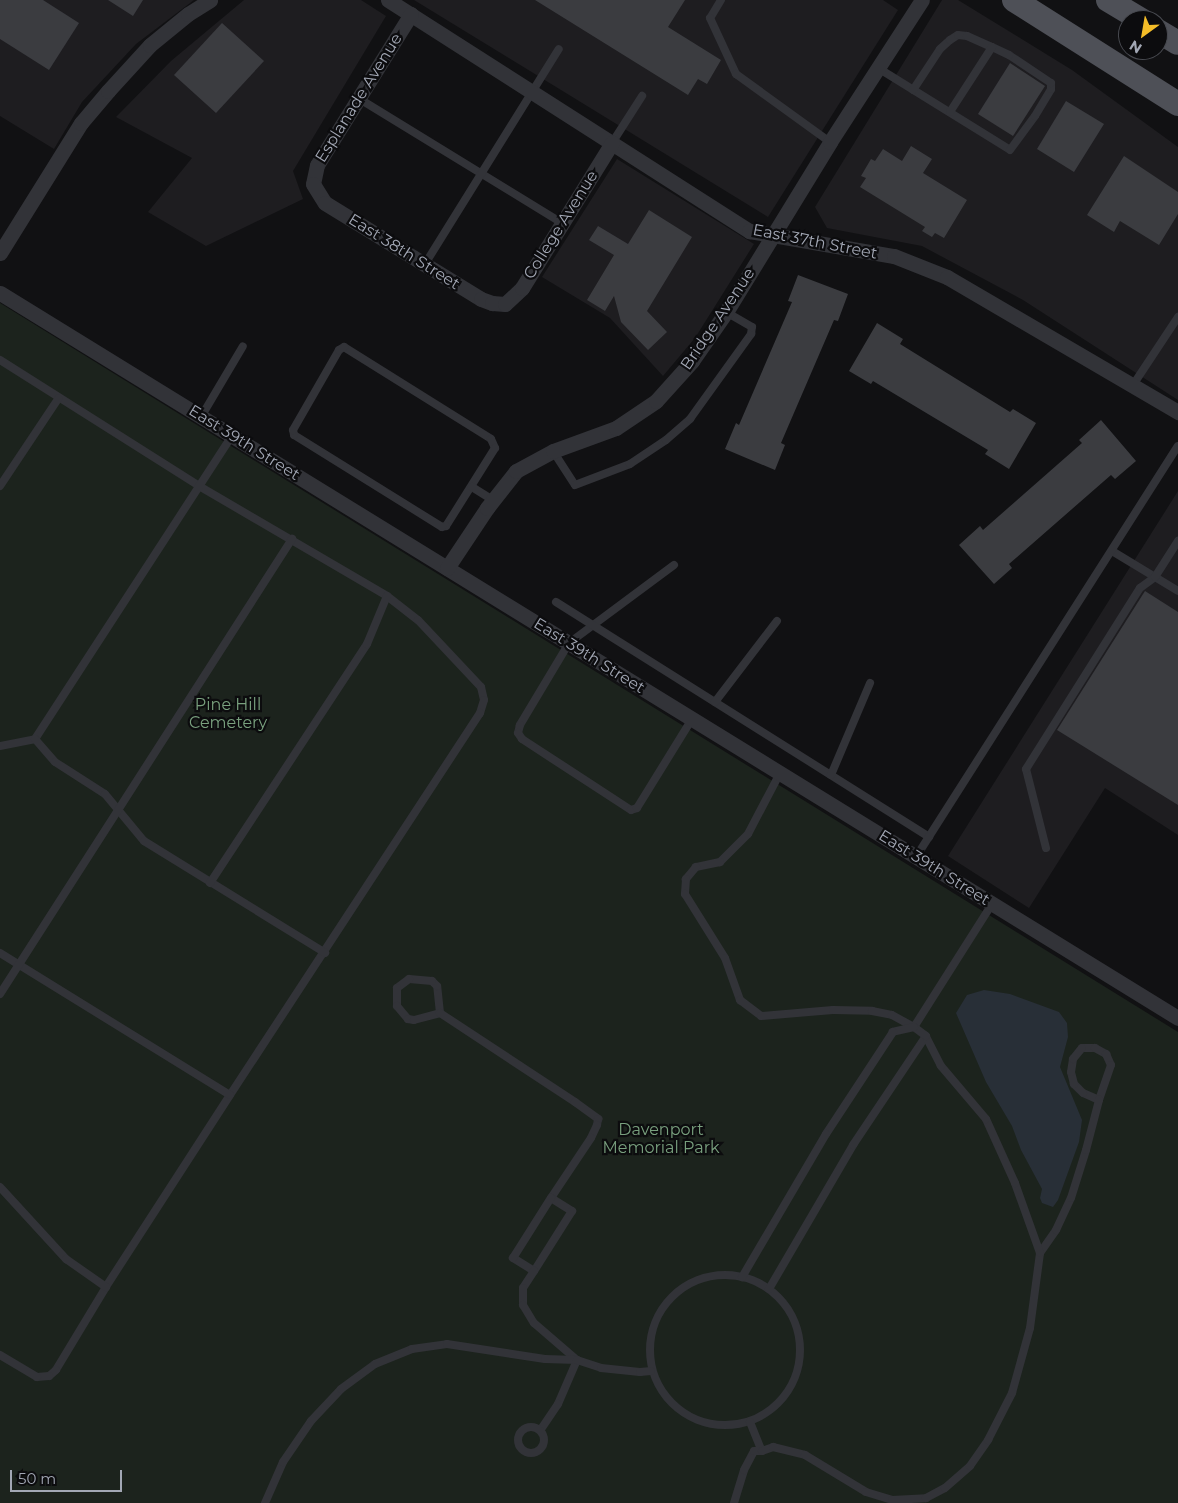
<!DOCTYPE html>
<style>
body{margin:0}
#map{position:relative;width:1178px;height:1503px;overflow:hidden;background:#111113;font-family:Montserrat,sans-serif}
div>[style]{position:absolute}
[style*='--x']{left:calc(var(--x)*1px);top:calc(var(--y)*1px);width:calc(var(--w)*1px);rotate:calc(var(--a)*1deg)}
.built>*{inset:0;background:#1e1d20}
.green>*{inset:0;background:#1c231d}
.water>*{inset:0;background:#282f37}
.building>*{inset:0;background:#3b3c40}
.lane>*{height:8px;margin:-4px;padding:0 4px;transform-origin:4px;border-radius:4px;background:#323338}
.lane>.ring{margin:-4px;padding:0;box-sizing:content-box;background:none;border:8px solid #323338;border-radius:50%}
.street>*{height:15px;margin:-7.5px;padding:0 7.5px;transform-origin:7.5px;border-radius:7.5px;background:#323338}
.primary>*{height:24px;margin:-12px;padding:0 12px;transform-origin:12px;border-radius:12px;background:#4e5057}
span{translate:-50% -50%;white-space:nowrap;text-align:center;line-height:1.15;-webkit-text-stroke:4.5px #0c0c0e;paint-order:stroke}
.street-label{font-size:16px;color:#a2a7b4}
.park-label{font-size:16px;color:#79a07e}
.north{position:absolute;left:1118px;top:10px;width:50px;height:50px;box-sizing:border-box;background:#0c0c0e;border:1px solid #484a50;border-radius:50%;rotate:212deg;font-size:14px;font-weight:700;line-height:20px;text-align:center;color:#a2a7b4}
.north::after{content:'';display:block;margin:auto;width:18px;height:22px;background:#f4bd28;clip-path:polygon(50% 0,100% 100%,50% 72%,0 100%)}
.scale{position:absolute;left:10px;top:1470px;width:112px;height:22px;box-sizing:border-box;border:2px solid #a2a7b4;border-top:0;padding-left:6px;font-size:15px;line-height:18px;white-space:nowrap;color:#a2a7b4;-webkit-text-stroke:4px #0c0c0e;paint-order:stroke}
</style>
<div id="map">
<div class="built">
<div style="clip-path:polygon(0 0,194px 0,136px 44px,82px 102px,54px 149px,0 116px)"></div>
<div style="clip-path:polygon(244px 0,361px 0,386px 16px,293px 171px,303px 199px,206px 246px,148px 212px,192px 158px,116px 117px,171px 61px)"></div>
<div style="clip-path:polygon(414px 0,883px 0,898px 10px,768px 217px)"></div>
<div style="clip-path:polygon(942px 0,958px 0,1072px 70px,1178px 147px,1178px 400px,1023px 300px,922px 246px,827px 228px,815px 207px)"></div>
<div style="clip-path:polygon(617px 159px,754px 244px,695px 338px,663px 376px,610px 318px,542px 277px)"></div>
<div style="clip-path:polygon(1178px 491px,1178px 835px,1105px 788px,1029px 908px,948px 856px)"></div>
</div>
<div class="green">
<div style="clip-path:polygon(0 303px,1178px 1032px,1178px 1503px,0 1503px)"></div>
</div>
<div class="water">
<div style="clip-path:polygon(984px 990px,1010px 994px,1059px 1012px,1067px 1023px,1068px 1037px,1060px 1067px,1082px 1120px,1079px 1142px,1058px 1200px,1053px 1207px,1042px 1203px,1040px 1198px,1042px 1189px,1021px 1150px,1012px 1126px,986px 1082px,956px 1013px,967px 995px)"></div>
</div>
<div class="building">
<div style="clip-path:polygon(0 0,43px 0,79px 23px,49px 70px,0 39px)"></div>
<div style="clip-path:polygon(108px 0,143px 0,133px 16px)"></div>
<div style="clip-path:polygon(535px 0,685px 0,668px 27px,721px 60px,707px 84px,698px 79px,688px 95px)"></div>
<div style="clip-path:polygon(222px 23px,264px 61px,216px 113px,174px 75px)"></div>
<div style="clip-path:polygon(1010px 63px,1045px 86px,1013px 136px,978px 114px)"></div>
<div style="clip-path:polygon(1066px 101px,1104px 124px,1074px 172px,1037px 149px)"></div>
<div style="clip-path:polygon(911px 146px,932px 159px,923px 173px,967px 200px,944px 238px,935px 233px,932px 237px,922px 231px,925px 227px,860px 187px,866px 178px,861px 176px,871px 159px,875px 161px,883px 149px,902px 161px)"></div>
<div style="clip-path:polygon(1124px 156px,1178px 192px,1178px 214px,1159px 245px,1120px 221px,1114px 232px,1087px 215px)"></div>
<div style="clip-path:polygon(649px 210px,692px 237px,647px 311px,667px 332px,648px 350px,621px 322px,614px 296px,605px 311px,587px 300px,614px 255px,589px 240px,598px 226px,628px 244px)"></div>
<div style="clip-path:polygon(798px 275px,848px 294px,838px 321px,834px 320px,781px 443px,785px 445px,775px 470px,725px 449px,736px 423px,739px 425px,792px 302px,788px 301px)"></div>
<div style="clip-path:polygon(877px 323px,903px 339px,900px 344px,1010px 412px,1013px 409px,1036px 423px,1009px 469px,985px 454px,988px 450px,873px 381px,871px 384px,849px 371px)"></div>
<div style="clip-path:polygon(1101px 420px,1136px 461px,1115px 479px,1111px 475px,1009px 564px,1012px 568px,994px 584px,959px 545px,980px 526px,983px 530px,1082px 443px,1079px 440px)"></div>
<div style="clip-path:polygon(1145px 591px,1178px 612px,1178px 805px,1057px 730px)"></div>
</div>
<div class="lane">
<div style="--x:721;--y:0;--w:21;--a:121"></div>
<div style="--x:710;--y:18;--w:62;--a:65.1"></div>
<div style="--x:736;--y:74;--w:116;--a:35.9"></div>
<div style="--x:878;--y:68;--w:155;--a:31.8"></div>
<div style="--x:1010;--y:150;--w:42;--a:-53.7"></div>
<div style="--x:1035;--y:116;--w:31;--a:-59"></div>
<div style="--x:1051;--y:89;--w:6;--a:-90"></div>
<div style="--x:1051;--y:83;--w:50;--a:-146.3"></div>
<div style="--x:1009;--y:55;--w:19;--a:-155"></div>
<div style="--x:913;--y:90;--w:49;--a:-56.6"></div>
<div style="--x:940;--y:49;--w:13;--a:-42"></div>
<div style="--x:950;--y:40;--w:9;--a:-32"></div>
<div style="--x:958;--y:35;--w:9;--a:6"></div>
<div style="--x:967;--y:36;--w:27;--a:24"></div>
<div style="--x:992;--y:47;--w:77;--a:122.9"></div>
<div style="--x:358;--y:98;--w:239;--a:31.5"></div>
<div style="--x:612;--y:143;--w:56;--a:-57.4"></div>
<div style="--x:425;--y:264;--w:253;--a:-58.1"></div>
<div style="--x:344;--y:347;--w:173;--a:32"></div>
<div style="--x:491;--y:439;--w:10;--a:66"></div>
<div style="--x:495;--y:448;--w:92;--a:122.1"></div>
<div style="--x:446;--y:526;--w:4;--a:166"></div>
<div style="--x:442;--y:527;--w:174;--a:-148.1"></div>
<div style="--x:294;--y:435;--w:5;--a:-101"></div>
<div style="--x:293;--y:430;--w:92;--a:-60.1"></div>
<div style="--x:339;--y:350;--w:6;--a:-31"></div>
<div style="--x:0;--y:360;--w:236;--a:32.3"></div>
<div style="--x:199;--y:486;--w:218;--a:30.3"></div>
<div style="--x:387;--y:596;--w:39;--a:38"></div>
<div style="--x:418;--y:620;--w:92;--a:46.8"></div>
<div style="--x:481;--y:687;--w:13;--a:77"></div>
<div style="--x:484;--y:700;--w:14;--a:107"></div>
<div style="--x:480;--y:713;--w:457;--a:123.2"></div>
<div style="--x:230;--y:1095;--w:229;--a:122.9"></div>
<div style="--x:106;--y:1287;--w:97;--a:121.1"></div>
<div style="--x:56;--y:1370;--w:9;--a:139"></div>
<div style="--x:49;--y:1376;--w:12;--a:175"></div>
<div style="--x:37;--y:1377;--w:43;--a:-149.3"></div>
<div style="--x:1133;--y:385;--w:82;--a:-56.5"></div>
<div style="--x:201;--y:417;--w:82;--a:-59.4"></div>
<div style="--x:553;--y:451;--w:40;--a:57.1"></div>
<div style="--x:575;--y:485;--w:59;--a:-20.9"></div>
<div style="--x:630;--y:464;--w:43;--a:-33.7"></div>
<div style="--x:666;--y:440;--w:32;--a:-41"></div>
<div style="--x:690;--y:419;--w:105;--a:-54.3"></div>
<div style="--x:751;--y:334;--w:7;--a:-82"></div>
<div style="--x:752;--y:327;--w:30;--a:-150"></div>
<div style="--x:0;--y:486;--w:105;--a:-56.3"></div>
<div style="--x:472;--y:487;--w:25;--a:32"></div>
<div style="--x:1112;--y:551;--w:77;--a:31.2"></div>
<div style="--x:674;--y:565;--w:131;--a:143.4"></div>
<div style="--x:569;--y:643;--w:96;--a:120.9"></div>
<div style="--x:520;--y:725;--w:8;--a:104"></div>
<div style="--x:518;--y:733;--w:7;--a:56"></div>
<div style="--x:522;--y:739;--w:130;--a:33.1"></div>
<div style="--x:631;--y:810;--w:6;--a:-18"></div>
<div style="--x:637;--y:808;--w:105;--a:-58.3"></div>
<div style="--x:556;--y:602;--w:441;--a:32.2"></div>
<div style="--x:715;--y:702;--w:102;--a:-52.6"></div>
<div style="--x:35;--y:739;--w:361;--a:-57"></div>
<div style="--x:0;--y:746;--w:36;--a:-11"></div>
<div style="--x:35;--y:739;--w:30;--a:49"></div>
<div style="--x:55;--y:762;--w:59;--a:32.6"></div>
<div style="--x:105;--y:794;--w:61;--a:50.3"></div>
<div style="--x:144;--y:841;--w:213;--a:31.7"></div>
<div style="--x:780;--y:773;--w:69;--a:117.7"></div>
<div style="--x:748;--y:834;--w:40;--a:135"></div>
<div style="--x:720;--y:862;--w:25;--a:168"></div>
<div style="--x:696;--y:867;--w:16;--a:130"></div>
<div style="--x:686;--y:879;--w:15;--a:94"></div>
<div style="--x:685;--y:894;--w:75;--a:58"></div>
<div style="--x:725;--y:958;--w:45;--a:70.3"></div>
<div style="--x:740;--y:1000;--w:26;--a:37"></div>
<div style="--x:761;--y:1016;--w:72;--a:-4.8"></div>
<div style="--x:833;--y:1010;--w:39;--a:1"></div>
<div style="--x:872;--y:1011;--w:20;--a:11"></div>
<div style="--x:892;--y:1015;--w:25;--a:29"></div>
<div style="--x:914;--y:1027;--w:146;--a:-57.6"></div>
<div style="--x:831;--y:775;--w:100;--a:-67"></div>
<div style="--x:1046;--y:848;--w:81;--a:-104.2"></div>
<div style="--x:1026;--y:769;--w:214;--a:-57.8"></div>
<div style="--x:1140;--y:588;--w:19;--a:-36"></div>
<div style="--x:1155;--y:577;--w:43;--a:-57.4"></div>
<div style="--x:916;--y:857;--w:487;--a:-57.5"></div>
<div style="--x:210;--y:883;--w:286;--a:-56.7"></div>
<div style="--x:367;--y:644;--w:52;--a:-67.4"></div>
<div style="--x:0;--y:953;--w:270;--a:31.7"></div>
<div style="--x:0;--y:994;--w:541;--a:-57.31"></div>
<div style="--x:440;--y:1013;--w:27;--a:-96"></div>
<div style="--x:437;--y:986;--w:7;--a:-135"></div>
<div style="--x:432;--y:981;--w:23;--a:-175"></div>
<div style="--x:409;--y:979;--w:15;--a:143"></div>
<div style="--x:397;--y:988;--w:18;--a:90"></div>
<div style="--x:397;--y:1006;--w:17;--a:50"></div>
<div style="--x:408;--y:1019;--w:6;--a:9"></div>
<div style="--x:414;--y:1020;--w:27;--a:-15"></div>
<div style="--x:440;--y:1013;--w:162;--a:33.4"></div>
<div style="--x:575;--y:1102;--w:29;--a:36"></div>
<div style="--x:598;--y:1119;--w:6;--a:99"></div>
<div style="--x:597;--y:1125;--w:14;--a:115"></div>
<div style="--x:591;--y:1138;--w:72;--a:123.7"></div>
<div style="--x:1082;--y:1048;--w:13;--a:0"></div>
<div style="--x:1095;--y:1048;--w:13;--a:29"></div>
<div style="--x:1106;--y:1054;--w:12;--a:66"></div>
<div style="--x:1111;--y:1065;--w:37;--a:109"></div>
<div style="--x:1099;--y:1100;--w:17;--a:-156"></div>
<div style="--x:1083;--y:1093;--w:13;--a:-135"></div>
<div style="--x:1074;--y:1084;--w:12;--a:-104"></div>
<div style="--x:1071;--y:1072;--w:13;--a:-81"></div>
<div style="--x:1073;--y:1059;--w:14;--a:-51"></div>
<div style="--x:0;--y:1187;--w:98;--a:47.5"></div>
<div style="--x:66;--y:1259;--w:49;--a:35"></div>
<div style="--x:551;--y:1198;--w:25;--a:32"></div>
<div style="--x:572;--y:1211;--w:71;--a:122.3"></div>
<div style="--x:534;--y:1271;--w:25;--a:-148"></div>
<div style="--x:513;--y:1258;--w:71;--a:-57.7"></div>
<div style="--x:1040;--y:1253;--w:28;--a:-55"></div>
<div style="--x:1056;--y:1230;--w:35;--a:-65"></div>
<div style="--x:1071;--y:1198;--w:50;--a:-72.6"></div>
<div style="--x:1086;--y:1150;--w:52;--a:-75.4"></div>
<div style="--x:534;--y:1271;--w:20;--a:123"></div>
<div style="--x:523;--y:1288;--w:17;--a:90"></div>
<div style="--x:523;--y:1305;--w:21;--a:59"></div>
<div style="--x:534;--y:1323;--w:57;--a:40.7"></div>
<div style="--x:577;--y:1360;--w:48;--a:113.4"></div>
<div style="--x:558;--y:1404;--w:32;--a:124"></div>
<div class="ring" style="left:650px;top:1275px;width:142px;height:142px"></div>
<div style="--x:769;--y:1289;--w:167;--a:-59.7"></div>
<div style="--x:853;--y:1145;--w:131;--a:-56.2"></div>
<div style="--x:750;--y:1422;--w:31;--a:68"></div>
<div class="ring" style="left:518px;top:1427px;width:18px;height:18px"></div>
<div style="--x:265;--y:1503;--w:45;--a:-66.3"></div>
<div style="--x:283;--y:1462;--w:50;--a:-55.7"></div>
<div style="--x:311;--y:1421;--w:44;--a:-46.8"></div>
<div style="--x:341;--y:1389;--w:42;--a:-36.3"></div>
<div style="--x:375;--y:1364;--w:40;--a:-22"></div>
<div style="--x:412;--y:1349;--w:35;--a:-8"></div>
<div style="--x:447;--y:1344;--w:99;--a:8.7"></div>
<div style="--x:545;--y:1359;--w:32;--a:2"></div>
<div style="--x:577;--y:1360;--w:25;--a:18"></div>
<div style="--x:601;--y:1368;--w:39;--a:6"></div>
<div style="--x:640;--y:1372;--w:11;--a:-5"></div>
<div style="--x:734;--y:1503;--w:34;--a:-73"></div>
<div style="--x:744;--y:1470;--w:21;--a:-62"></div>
<div style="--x:754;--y:1451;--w:8;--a:0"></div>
<div style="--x:762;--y:1451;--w:12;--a:-20"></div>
<div style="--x:773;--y:1447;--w:33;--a:14"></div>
<div style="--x:805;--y:1455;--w:71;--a:31.2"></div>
<div style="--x:866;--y:1492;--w:27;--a:17"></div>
<div style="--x:892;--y:1500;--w:34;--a:-3"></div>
<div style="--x:926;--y:1498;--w:21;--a:-28"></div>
<div style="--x:945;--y:1488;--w:33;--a:-41"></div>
<div style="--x:970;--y:1466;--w:32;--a:-55"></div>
<div style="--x:988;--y:1440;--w:53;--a:-62.9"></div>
<div style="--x:1012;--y:1393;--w:67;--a:-74.5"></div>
<div style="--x:1030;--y:1328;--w:76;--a:-82.4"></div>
<div style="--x:1040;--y:1253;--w:74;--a:-109.7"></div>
<div style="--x:1015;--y:1183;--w:70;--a:-114.4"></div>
<div style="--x:986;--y:1119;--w:70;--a:-130.3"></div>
<div style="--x:941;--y:1066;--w:34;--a:-117"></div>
<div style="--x:926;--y:1036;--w:15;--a:-143"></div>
<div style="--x:914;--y:1027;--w:22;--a:167"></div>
<div style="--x:893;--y:1032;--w:122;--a:123.3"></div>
<div style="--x:826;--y:1134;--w:166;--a:120.4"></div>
</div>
<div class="street">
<div style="--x:388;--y:0;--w:429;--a:32.6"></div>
<div style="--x:749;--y:231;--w:147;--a:9.8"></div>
<div style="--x:894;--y:256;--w:57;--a:21.6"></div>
<div style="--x:947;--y:277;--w:268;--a:30.3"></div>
<div style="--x:411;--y:14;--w:178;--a:121.9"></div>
<div style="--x:317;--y:165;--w:19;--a:102"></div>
<div style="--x:313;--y:184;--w:22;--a:58"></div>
<div style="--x:325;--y:203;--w:183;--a:31.6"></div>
<div style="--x:481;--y:299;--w:12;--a:20"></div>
<div style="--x:492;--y:303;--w:13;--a:4"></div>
<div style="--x:505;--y:304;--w:23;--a:-43"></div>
<div style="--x:522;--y:288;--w:171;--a:-58.2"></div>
<div style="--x:0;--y:253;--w:153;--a:-58.1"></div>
<div style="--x:81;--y:123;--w:42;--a:-49.8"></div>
<div style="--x:108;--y:91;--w:62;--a:-47.6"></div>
<div style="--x:150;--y:45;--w:49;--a:-39.2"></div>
<div style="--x:188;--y:14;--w:26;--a:-32"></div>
<div style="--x:0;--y:293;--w:1383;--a:31.61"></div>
<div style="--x:447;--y:568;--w:72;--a:-56.3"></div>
<div style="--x:487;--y:508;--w:47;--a:-51.9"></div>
<div style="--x:516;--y:471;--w:42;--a:-28.4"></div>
<div style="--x:553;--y:451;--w:67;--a:-20.1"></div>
<div style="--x:616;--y:428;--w:48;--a:-34"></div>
<div style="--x:656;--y:401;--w:54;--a:-48"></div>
<div style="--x:692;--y:361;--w:60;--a:-55.2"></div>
<div style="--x:726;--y:312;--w:199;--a:-58.5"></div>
<div style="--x:830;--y:142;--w:169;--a:-57.1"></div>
</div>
<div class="primary">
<div style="--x:1014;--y:0;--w:194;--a:32.4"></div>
<div style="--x:1108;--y:0;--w:39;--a:31"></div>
<div style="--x:1158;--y:31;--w:23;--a:31"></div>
</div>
<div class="street-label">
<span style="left:359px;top:98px;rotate:-58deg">Esplanade Avenue</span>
<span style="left:561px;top:225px;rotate:-58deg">College Avenue</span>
<span style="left:815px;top:242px;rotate:11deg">East 37th Street</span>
<span style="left:404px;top:252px;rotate:32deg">East 38th Street</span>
<span style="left:718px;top:319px;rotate:-56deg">Bridge Avenue</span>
<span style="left:244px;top:443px;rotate:32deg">East 39th Street</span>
<span style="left:589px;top:656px;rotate:32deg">East 39th Street</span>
<span style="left:934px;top:868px;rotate:32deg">East 39th Street</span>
</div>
<div class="park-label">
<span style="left:228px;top:714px">Pine Hill<br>Cemetery</span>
<span style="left:661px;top:1139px">Davenport<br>Memorial Park</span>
</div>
<div class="north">N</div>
<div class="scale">50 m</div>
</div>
